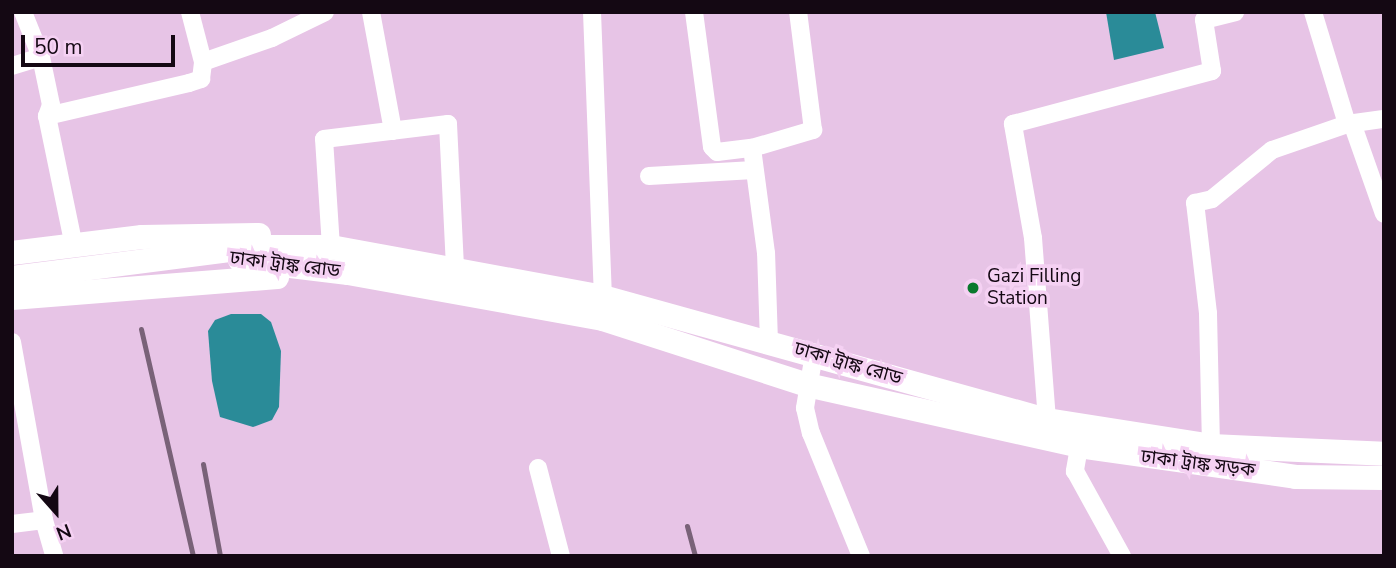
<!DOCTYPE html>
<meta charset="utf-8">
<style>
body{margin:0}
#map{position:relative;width:1396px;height:568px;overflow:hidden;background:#e7c4e6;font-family:"Nunito Sans","Noto Sans Bengali",sans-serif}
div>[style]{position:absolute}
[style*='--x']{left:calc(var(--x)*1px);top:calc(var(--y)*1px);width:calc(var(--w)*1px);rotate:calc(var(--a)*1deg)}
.water>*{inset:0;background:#2a8b98}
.street>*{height:18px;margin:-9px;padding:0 9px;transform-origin:9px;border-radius:9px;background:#fff}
.secondary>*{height:24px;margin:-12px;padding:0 12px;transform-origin:12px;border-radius:12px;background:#fff}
.rail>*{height:5px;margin:-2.5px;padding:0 2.5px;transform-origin:2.5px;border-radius:2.5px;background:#796278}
.dots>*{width:19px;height:19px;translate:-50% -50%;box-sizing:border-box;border:4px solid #f5d1f3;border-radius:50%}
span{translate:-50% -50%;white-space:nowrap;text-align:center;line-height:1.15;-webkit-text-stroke:7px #f5d1f3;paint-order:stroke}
.street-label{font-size:19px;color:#140813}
.poi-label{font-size:19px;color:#140813}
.left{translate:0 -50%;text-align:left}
.frame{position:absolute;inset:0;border:14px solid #140813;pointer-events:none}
.north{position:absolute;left:21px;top:477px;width:70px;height:70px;-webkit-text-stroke:5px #f5d1f3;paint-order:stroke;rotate:159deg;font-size:19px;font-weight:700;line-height:28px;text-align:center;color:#140813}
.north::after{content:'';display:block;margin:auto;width:24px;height:32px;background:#140813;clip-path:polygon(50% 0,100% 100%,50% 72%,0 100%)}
.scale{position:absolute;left:21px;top:35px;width:154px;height:32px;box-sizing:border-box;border:4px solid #140813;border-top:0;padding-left:9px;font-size:21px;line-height:24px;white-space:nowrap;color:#140813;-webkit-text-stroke:5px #f5d1f3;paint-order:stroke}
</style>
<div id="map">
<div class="water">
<div style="clip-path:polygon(1106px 12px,1155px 12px,1164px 48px,1114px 60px)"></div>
<div style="clip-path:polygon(231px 314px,261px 314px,271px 322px,281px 351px,279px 407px,272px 420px,253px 427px,220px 417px,212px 381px,208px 331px,215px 320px)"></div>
</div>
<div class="street">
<div style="--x:23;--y:12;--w:48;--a:68.2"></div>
<div style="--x:190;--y:12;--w:52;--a:75.4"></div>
<div style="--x:203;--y:62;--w:73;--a:-19.2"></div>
<div style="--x:272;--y:38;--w:59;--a:-26.1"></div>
<div style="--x:371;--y:12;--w:121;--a:79.5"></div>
<div style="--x:592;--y:12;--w:285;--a:87.8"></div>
<div style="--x:694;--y:12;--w:136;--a:82.4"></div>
<div style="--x:712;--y:147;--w:7;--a:45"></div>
<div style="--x:717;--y:152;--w:35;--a:-7"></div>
<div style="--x:1313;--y:12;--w:117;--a:73.1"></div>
<div style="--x:12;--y:66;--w:30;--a:-17"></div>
<div style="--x:41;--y:57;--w:49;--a:78.2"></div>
<div style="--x:51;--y:105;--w:12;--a:110"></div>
<div style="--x:47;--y:116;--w:146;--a:-13.1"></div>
<div style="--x:189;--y:83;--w:13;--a:-18"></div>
<div style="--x:201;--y:79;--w:17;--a:-83"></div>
<div style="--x:47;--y:116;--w:133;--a:78.3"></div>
<div style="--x:1352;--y:123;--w:96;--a:70.6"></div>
<div style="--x:649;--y:176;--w:105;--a:-3.3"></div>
<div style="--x:331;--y:247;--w:108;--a:-93.7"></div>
<div style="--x:324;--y:139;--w:125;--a:-6.9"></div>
<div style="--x:448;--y:124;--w:143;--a:87.2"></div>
<div style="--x:12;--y:342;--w:181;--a:79.8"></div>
<div style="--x:769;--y:342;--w:89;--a:-91.9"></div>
<div style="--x:766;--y:253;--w:106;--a:-97.6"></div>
<div style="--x:752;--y:148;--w:64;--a:-16.4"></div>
<div style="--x:813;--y:130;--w:119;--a:-97.2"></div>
<div style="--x:814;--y:354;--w:55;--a:99.5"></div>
<div style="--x:805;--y:408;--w:26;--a:77"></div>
<div style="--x:811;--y:433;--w:133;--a:67.9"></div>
<div style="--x:1047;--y:420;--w:183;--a:-94.4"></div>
<div style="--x:1033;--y:238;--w:116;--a:-100"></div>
<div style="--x:1013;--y:124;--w:206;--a:-14.9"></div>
<div style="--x:1212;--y:71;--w:52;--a:-98.9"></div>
<div style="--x:1204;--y:20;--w:32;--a:-14"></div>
<div style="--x:1081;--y:436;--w:36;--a:100"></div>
<div style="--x:1075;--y:471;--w:97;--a:61.1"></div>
<div style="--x:1211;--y:446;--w:133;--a:-91.3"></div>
<div style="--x:1208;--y:313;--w:111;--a:-96.7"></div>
<div style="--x:1195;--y:203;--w:17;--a:-13"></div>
<div style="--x:1212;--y:199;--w:77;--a:-39.2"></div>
<div style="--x:1272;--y:150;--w:79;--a:-19.1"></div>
<div style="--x:1347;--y:124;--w:37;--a:-8"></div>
<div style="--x:538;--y:468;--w:91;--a:75.4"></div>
<div style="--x:12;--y:524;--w:32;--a:-7"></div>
<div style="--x:44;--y:520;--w:37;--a:74"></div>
</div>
<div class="secondary">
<div style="--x:12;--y:253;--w:131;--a:-7"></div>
<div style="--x:142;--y:237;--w:117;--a:-1"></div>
<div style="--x:240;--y:260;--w:109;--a:6.9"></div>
<div style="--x:348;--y:273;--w:259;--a:10.2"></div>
<div style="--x:603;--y:319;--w:214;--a:17.9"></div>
<div style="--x:807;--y:385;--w:279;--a:12.6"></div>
<div style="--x:1079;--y:446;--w:219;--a:8.1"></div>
<div style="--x:1296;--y:477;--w:88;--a:0.7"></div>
<div style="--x:12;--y:278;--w:245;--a:-7.3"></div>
<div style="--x:255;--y:247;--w:76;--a:0"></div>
<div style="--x:331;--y:247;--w:277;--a:10.4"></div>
<div style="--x:603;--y:297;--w:461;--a:15.5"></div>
<div style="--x:1047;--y:420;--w:166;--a:9"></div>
<div style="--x:1211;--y:446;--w:173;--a:2.6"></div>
<div style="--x:12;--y:298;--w:266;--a:-4.5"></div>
</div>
<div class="rail">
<div style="--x:141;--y:329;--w:233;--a:77.1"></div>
<div style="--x:203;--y:464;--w:94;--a:79.5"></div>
<div style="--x:687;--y:526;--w:31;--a:75"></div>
</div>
<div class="dots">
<div style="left:973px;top:288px;background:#0a792e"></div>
</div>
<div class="street-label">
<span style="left:285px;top:265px;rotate:7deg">ঢাকা ট্রাঙ্ক রোড</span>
<span style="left:848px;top:364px;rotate:16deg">ঢাকা ট্রাঙ্ক রোড</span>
<span style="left:1198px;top:464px;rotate:7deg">ঢাকা ট্রাঙ্ক সড়ক</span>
</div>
<div class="poi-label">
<span class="left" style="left:987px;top:288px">Gazi Filling<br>Station</span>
</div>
<div class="frame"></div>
<div class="north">N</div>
<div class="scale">50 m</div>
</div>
